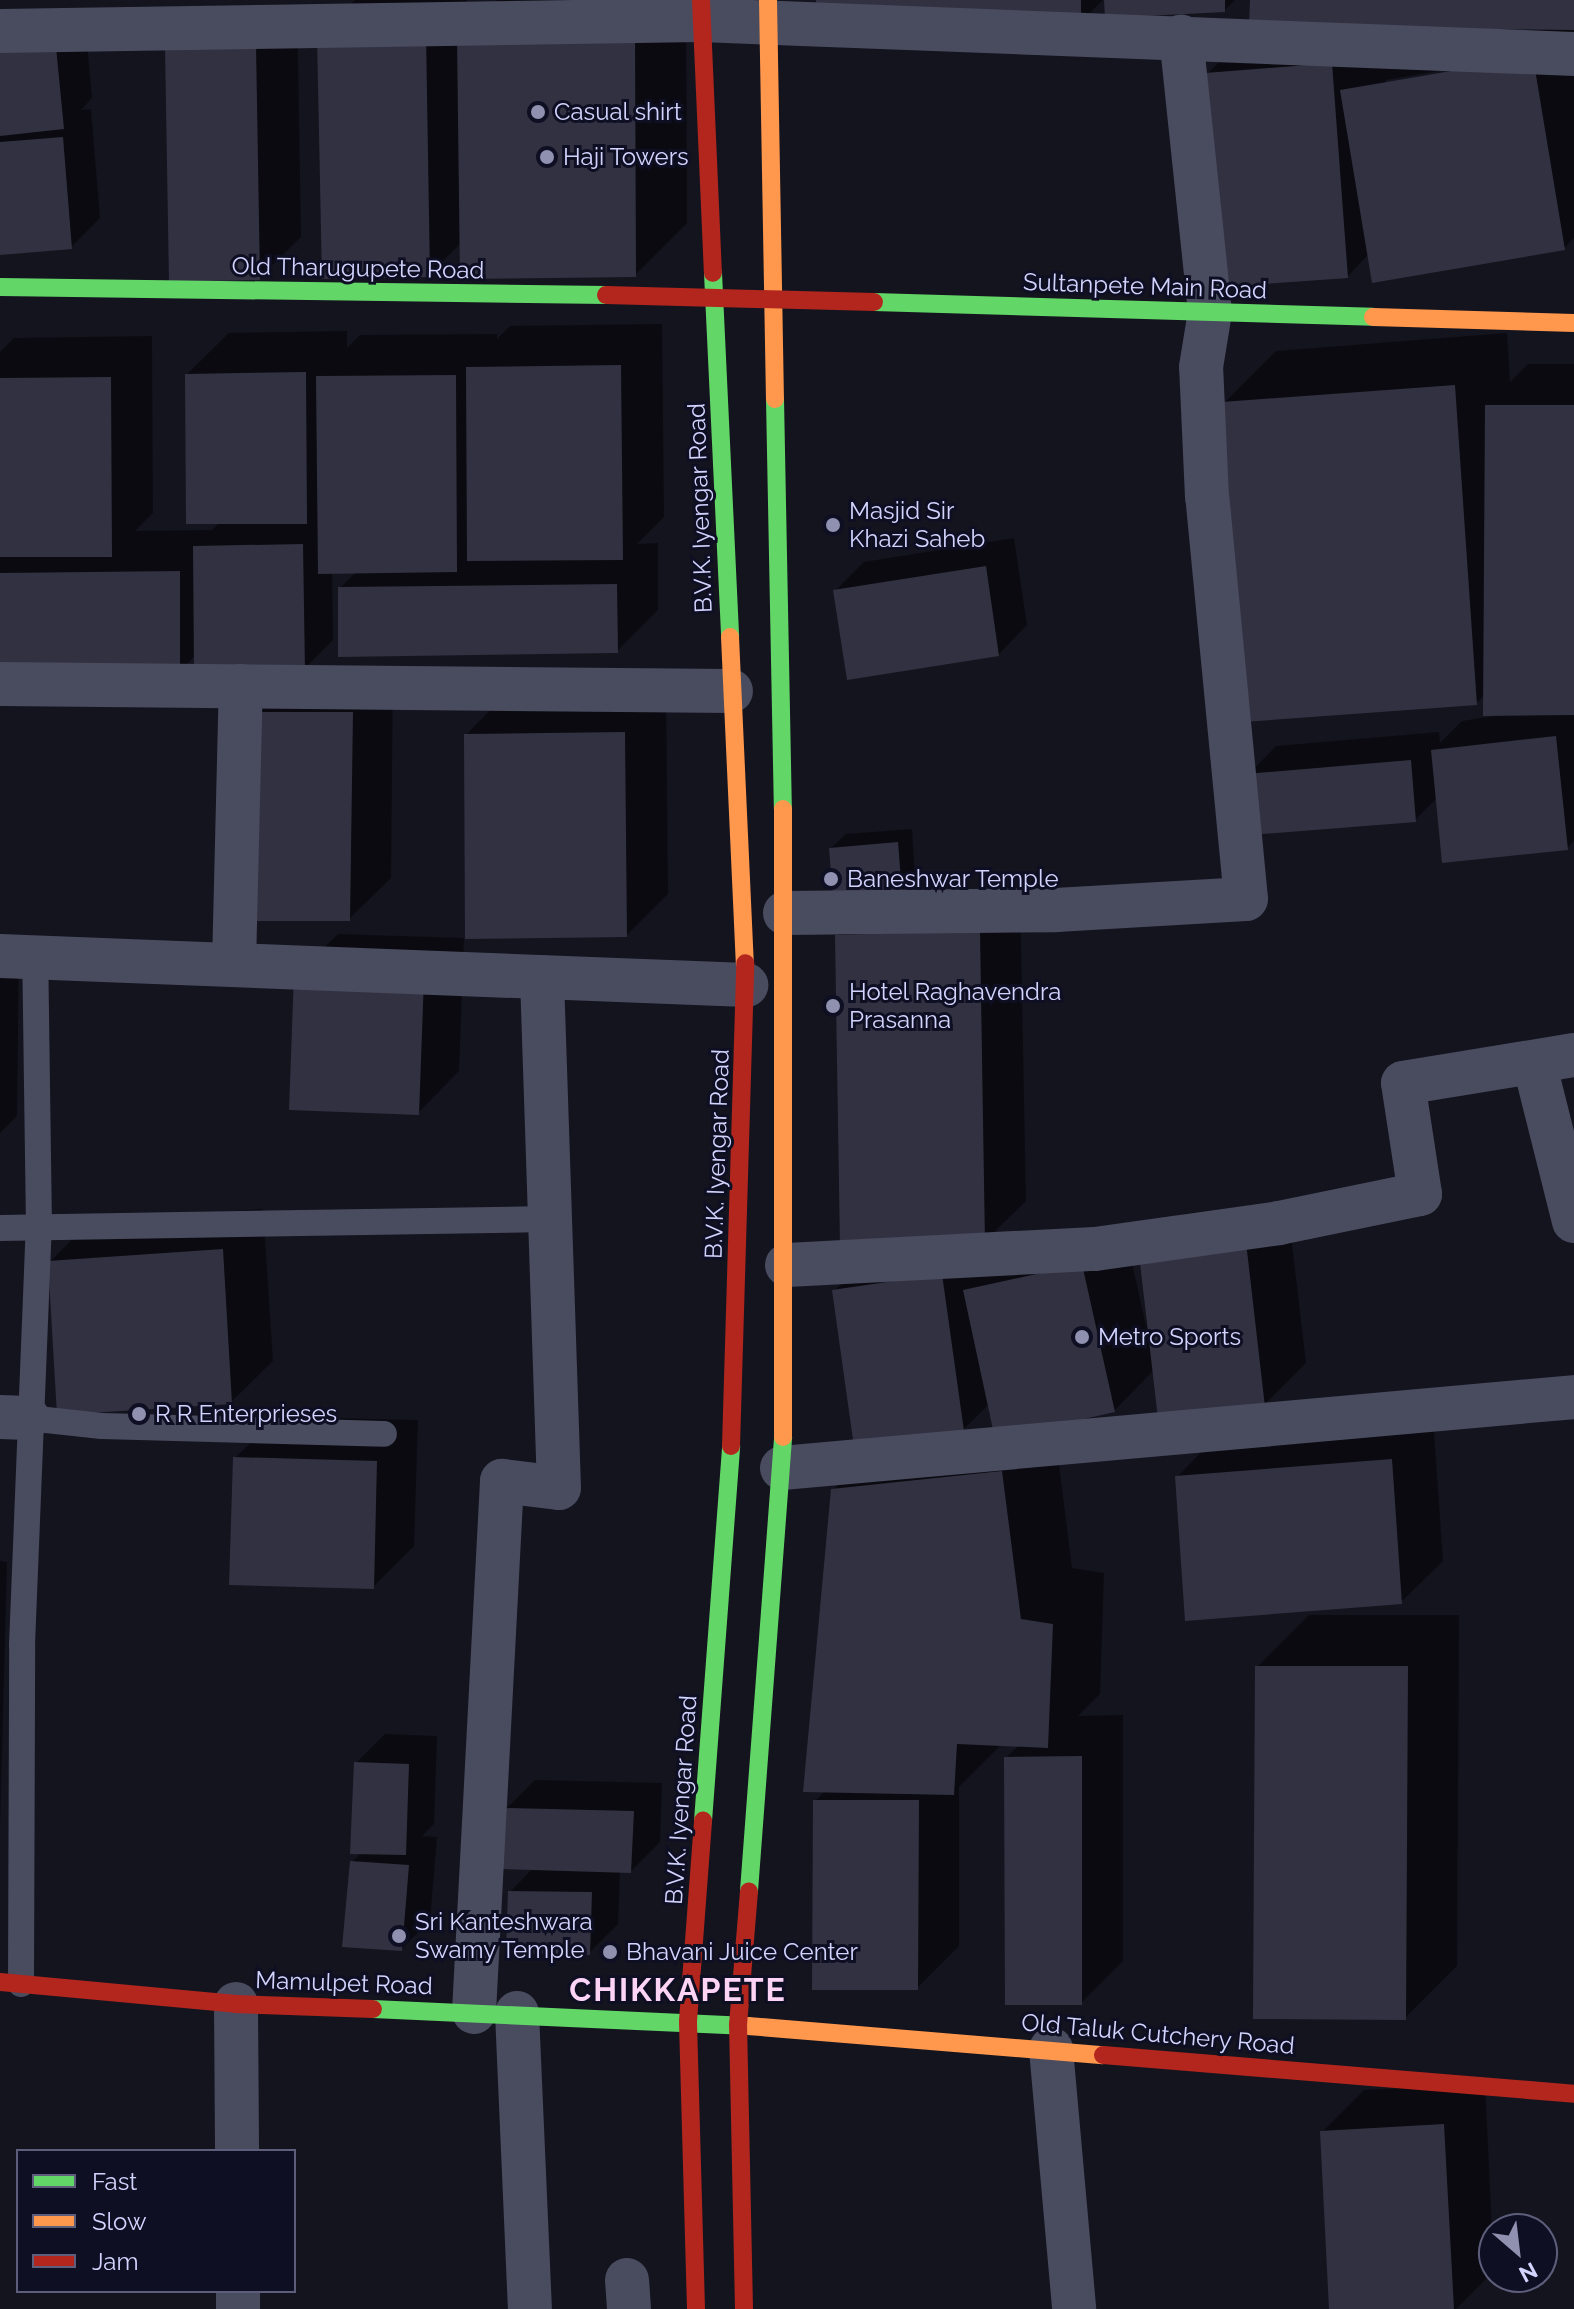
<!DOCTYPE html>
<style>
body{margin:0}
#map{position:relative;width:1574px;height:2309px;overflow:hidden;background:#14141f;font-family:Raleway,sans-serif}
div>[style]{position:absolute}
[style*='--x']{left:calc(var(--x)*1px);top:calc(var(--y)*1px);width:calc(var(--w)*1px);rotate:calc(var(--a)*1deg)}
.shadow>*{inset:0;background:#0007}
.building>*{inset:0;background:#323141}
.lane>*{height:26px;margin:-13px;padding:0 13px;transform-origin:13px;border-radius:13px;background:#494b5f}
.street>*{height:44px;margin:-22px;padding:0 22px;transform-origin:22px;border-radius:22px;background:#494b5f}
.fast>*{height:18px;margin:-9px;padding:0 9px;transform-origin:9px;border-radius:9px;background:#63d668}
.slow>*{height:18px;margin:-9px;padding:0 9px;transform-origin:9px;border-radius:9px;background:#ff974d}
.jam>*{height:18px;margin:-9px;padding:0 9px;transform-origin:9px;border-radius:9px;background:#b3261e}
.dots>*{width:22px;height:22px;translate:-50% -50%;box-sizing:border-box;border:4px solid #0f0f24;border-radius:50%}
span{translate:-50% -50%;white-space:nowrap;text-align:center;line-height:1.15;-webkit-text-stroke:6px #0f0f24;paint-order:stroke}
.poi-label{font-size:24px;color:#d2d4fe}
.left{translate:0 -50%;text-align:left}
.street-label{font-size:24px;color:#d2d4fe}
.district-label{font-size:32px;color:#fed4f5;font-weight:700;letter-spacing:2px}
.legend{position:absolute;left:16px;top:2149px;width:280px;height:144px;box-sizing:border-box;background:#0f0f24;border:2px solid #5d5e7b;margin:0;padding:10px 14px;list-style:none;font-size:24px;color:#d2d4fe}
.legend li{display:flex;align-items:center;gap:16px;height:40px}
.legend b{width:40px;border:2px solid #5d5e7b}
.north{position:absolute;left:1478px;top:2213px;width:80px;height:80px;box-sizing:border-box;background:#0f0f24;border:2px solid #5d5e7b;border-radius:50%;rotate:152deg;font-size:22px;font-weight:700;line-height:32px;text-align:center;color:#d2d4fe}
.north::after{content:'';display:block;margin:auto;width:28px;height:36px;background:#9091b0;clip-path:polygon(50% 0,100% 100%,50% 72%,0 100%)}
</style>
<div id="map">
<div class="shadow">
<div style="clip-path:polygon(355px 0,467px 0,467px 30px,497px 0,686px 0,687px 223px,635px 275px,461px 243px,429px 275px,319px 36px)"></div>
<div style="clip-path:polygon(818px 0,1103px 0,1080px 23px)"></div>
<div style="clip-path:polygon(1106px 0,1235px 0,1225px 10px)"></div>
<div style="clip-path:polygon(evenodd,1252px 0,1574px 0,1574px 238px,1564px 248px,1369px 254px,1348px 276px,1207px 74px,1249px 32px,1252px 0,1542px 53px,1543px 57px,1386px 84px,1386px 80px,1542px 53px)"></div>
<div style="clip-path:polygon(297px 4px,301px 237px,259px 278px,167px 47px,209px 6px)"></div>
<div style="clip-path:polygon(84px 9px,92px 98px,81px 110px,91px 109px,100px 218px,71px 247px,0 253px,0 17px)"></div>
<div style="clip-path:polygon(662px 324px,664px 517px,637px 544px,658px 543px,658px 610px,617px 651px,340px 588px,357px 571px,332px 571px,333px 640px,302px 671px,393px 671px,391px 878px,349px 919px,257px 713px,196px 655px,179px 672px,0 674px,0 352px,14px 338px,152px 336px,153px 513px,135px 531px,212px 530px,220px 522px,187px 374px,229px 333px,347px 331px,347px 348px,360px 335px,497px 334px,497px 339px,510px 326px)"></div>
<div style="clip-path:polygon(1507px 333px,1510px 382px,1528px 364px,1574px 364px,1574px 841px,1567px 848px,1438px 797px,1415px 820px,1248px 775px,1276px 746px,1439px 732px,1440px 743px,1462px 721px,1507px 714px,1486px 694px,1476px 703px,1224px 403px,1276px 351px)"></div>
<div style="clip-path:polygon(1014px 538px,1027px 625px,999px 654px,835px 591px,864px 562px)"></div>
<div style="clip-path:polygon(666px 691px,668px 894px,627px 935px,466px 735px,507px 693px)"></div>
<div style="clip-path:polygon(evenodd,912px 829px,915px 876px,898px 894px,1020px 891px,1026px 1201px,984px 1242px,1123px 1223px,1147px 1330px,1141px 1255px,1182px 1214px,1287px 1201px,1306px 1363px,1264px 1405px,1154px 1370px,1114px 1411px,1054px 1424px,1072px 1568px,1104px 1573px,1100px 1694px,1078px 1716px,1123px 1715px,1123px 1961px,1081px 2003px,1006px 1758px,1019px 1745px,1002px 1744px,959px 1787px,959px 1946px,917px 1988px,815px 1801px,826px 1790px,833px 1490px,882px 1441px,834px 1291px,876px 1249px,837px 936px,881px 892px,831px 848px,846px 834px,912px 829px,990px 1403px,995px 1426px,963px 1430px,990px 1403px)"></div>
<div style="clip-path:polygon(338px 934px,464px 938px,459px 1071px,418px 1113px,296px 975px)"></div>
<div style="clip-path:polygon(0 944px,19px 944px,17px 1116px,0 1133px)"></div>
<div style="clip-path:polygon(263px 1209px,273px 1361px,231px 1402px,50px 1262px,91px 1220px)"></div>
<div style="clip-path:polygon(277px 1417px,418px 1420px,414px 1546px,373px 1587px,235px 1458px)"></div>
<div style="clip-path:polygon(1433px 1418px,1443px 1561px,1401px 1602px,1177px 1477px,1218px 1435px)"></div>
<div style="clip-path:polygon(0 1561px,7px 1562px,0 1828px)"></div>
<div style="clip-path:polygon(1309px 1615px,1459px 1615px,1457px 1966px,1405px 2018px,1257px 1667px)"></div>
<div style="clip-path:polygon(385px 1734px,437px 1736px,434px 1824px,422px 1836px,437px 1837px,430px 1920px,402px 1949px,352px 1862px,362px 1852px,356px 1763px)"></div>
<div style="clip-path:polygon(535px 1780px,662px 1783px,660px 1842px,631px 1871px,620px 1870px,618px 1924px,589px 1953px,510px 1892px,533px 1868px,506px 1809px)"></div>
<div style="clip-path:polygon(1485px 2084px,1494px 2271px,1456px 2309px,1331px 2309px,1322px 2132px,1364px 2090px)"></div>
</div>
<div class="building">
<div style="clip-path:polygon(816px 0,1081px 0,1081px 25px,816px 21px)"></div>
<div style="clip-path:polygon(1104px 0,1225px 0,1225px 12px,1105px 18px)"></div>
<div style="clip-path:polygon(1250px 0,1574px 0,1574px 30px,1249px 26px)"></div>
<div style="clip-path:polygon(426px 33px,430px 277px,322px 279px,317px 35px)"></div>
<div style="clip-path:polygon(635px 35px,636px 277px,460px 279px,457px 37px)"></div>
<div style="clip-path:polygon(55px 37px,64px 129px,0 136px,0 42px)"></div>
<div style="clip-path:polygon(256px 44px,260px 280px,169px 282px,165px 46px)"></div>
<div style="clip-path:polygon(1533px 57px,1565px 250px,1372px 283px,1340px 90px)"></div>
<div style="clip-path:polygon(1332px 63px,1348px 278px,1221px 287px,1205px 73px)"></div>
<div style="clip-path:polygon(63px 137px,72px 249px,0 255px,0 142px)"></div>
<div style="clip-path:polygon(621px 365px,623px 560px,467px 561px,466px 367px)"></div>
<div style="clip-path:polygon(306px 372px,307px 524px,186px 524px,185px 374px)"></div>
<div style="clip-path:polygon(456px 375px,457px 572px,318px 574px,316px 376px)"></div>
<div style="clip-path:polygon(111px 377px,112px 557px,0 557px,0 378px)"></div>
<div style="clip-path:polygon(1455px 385px,1477px 705px,1243px 722px,1222px 402px)"></div>
<div style="clip-path:polygon(1485px 405px,1574px 405px,1574px 715px,1483px 716px)"></div>
<div style="clip-path:polygon(303px 544px,305px 671px,194px 672px,193px 546px)"></div>
<div style="clip-path:polygon(986px 566px,999px 656px,847px 680px,833px 590px)"></div>
<div style="clip-path:polygon(180px 571px,180px 674px,0 676px,0 573px)"></div>
<div style="clip-path:polygon(617px 584px,618px 653px,338px 657px,338px 587px)"></div>
<div style="clip-path:polygon(255px 712px,353px 712px,350px 921px,252px 921px)"></div>
<div style="clip-path:polygon(625px 732px,627px 937px,465px 939px,464px 734px)"></div>
<div style="clip-path:polygon(1556px 736px,1568px 850px,1442px 863px,1431px 750px)"></div>
<div style="clip-path:polygon(1411px 760px,1416px 822px,1250px 835px,1245px 774px)"></div>
<div style="clip-path:polygon(898px 842px,902px 893px,833px 898px,829px 848px)"></div>
<div style="clip-path:polygon(980px 931px,985px 1244px,840px 1247px,835px 935px)"></div>
<div style="clip-path:polygon(294px 974px,424px 978px,419px 1115px,289px 1110px)"></div>
<div style="clip-path:polygon(1246px 1242px,1265px 1407px,1158px 1419px,1139px 1254px)"></div>
<div style="clip-path:polygon(223px 1249px,232px 1404px,57px 1415px,48px 1261px)"></div>
<div style="clip-path:polygon(1082px 1264px,1115px 1412px,995px 1439px,963px 1290px)"></div>
<div style="clip-path:polygon(942px 1274px,964px 1431px,854px 1447px,832px 1290px)"></div>
<div style="clip-path:polygon(233px 1457px,377px 1461px,374px 1589px,229px 1585px)"></div>
<div style="clip-path:polygon(1392px 1459px,1402px 1604px,1185px 1621px,1175px 1476px)"></div>
<div style="clip-path:polygon(1002px 1471px,1021px 1619px,1053px 1624px,1048px 1748px,957px 1744px,954px 1795px,803px 1792px,831px 1489px)"></div>
<div style="clip-path:polygon(1255px 1666px,1408px 1666px,1406px 2020px,1253px 2019px)"></div>
<div style="clip-path:polygon(1082px 1756px,1082px 2005px,1005px 2005px,1004px 1757px)"></div>
<div style="clip-path:polygon(354px 1762px,409px 1764px,406px 1855px,350px 1854px)"></div>
<div style="clip-path:polygon(813px 1800px,919px 1800px,918px 1990px,812px 1990px)"></div>
<div style="clip-path:polygon(504px 1808px,634px 1811px,631px 1873px,502px 1869px)"></div>
<div style="clip-path:polygon(350px 1861px,409px 1865px,402px 1951px,342px 1947px)"></div>
<div style="clip-path:polygon(508px 1891px,592px 1892px,590px 1955px,506px 1953px)"></div>
<div style="clip-path:polygon(1444px 2124px,1454px 2309px,1329px 2309px,1320px 2131px)"></div>
</div>
<div class="lane">
<div style="--x:0;--y:1228;--w:548;--a:-0.94"></div>
<div style="--x:28;--y:1418;--w:74;--a:6.2"></div>
<div style="--x:102;--y:1426;--w:282;--a:1.6"></div>
<div style="--x:21;--y:1984;--w:339;--a:-89.8"></div>
<div style="--x:22;--y:1645;--w:417;--a:-87.7"></div>
<div style="--x:39;--y:1228;--w:270;--a:-90.8"></div>
</div>
<div class="street">
<div style="--x:0;--y:31;--w:701;--a:-0.9"></div>
<div style="--x:701;--y:20;--w:874;--a:2.23"></div>
<div style="--x:0;--y:684;--w:731;--a:0.55"></div>
<div style="--x:785;--y:913;--w:271;--a:-0.6"></div>
<div style="--x:1056;--y:910;--w:190;--a:-3.3"></div>
<div style="--x:1246;--y:899;--w:404;--a:-95.5"></div>
<div style="--x:1207;--y:497;--w:130;--a:-92.6"></div>
<div style="--x:1201;--y:367;--w:56;--a:-80.7"></div>
<div style="--x:1210;--y:312;--w:277;--a:-96"></div>
<div style="--x:0;--y:956;--w:747;--a:2.23"></div>
<div style="--x:234;--y:965;--w:279;--a:-88.6"></div>
<div style="--x:1534;--y:1062;--w:164;--a:75.9"></div>
<div style="--x:787;--y:1265;--w:308;--a:-3"></div>
<div style="--x:1095;--y:1249;--w:186;--a:-8"></div>
<div style="--x:1279;--y:1223;--w:144;--a:-11.6"></div>
<div style="--x:1420;--y:1194;--w:112;--a:-98.7"></div>
<div style="--x:1403;--y:1083;--w:173;--a:-9.3"></div>
<div style="--x:0;--y:1417;--w:28;--a:2"></div>
<div style="--x:782;--y:1468;--w:795;--a:-5.12"></div>
<div style="--x:236;--y:2004;--w:147;--a:89.6"></div>
<div style="--x:474;--y:2012;--w:532;--a:-86.98"></div>
<div style="--x:502;--y:1481;--w:57;--a:7"></div>
<div style="--x:559;--y:1488;--w:511;--a:-91.91"></div>
<div style="--x:517;--y:2013;--w:296;--a:87.5"></div>
<div style="--x:1051;--y:2049;--w:261;--a:84.9"></div>
<div style="--x:627;--y:2280;--w:29;--a:86"></div>
<div style="--x:238;--y:2291;--w:18;--a:90"></div>
</div>
<div class="fast">
<div style="--x:713;--y:273;--w:364;--a:87.3"></div>
<div style="--x:0;--y:287;--w:606;--a:0.76"></div>
<div style="--x:874;--y:302;--w:499;--a:1.7"></div>
<div style="--x:775;--y:399;--w:410;--a:88.9"></div>
<div style="--x:703;--y:1821;--w:376;--a:-85.7"></div>
<div style="--x:749;--y:1891;--w:455;--a:-85.7"></div>
<div style="--x:373;--y:2009;--w:375;--a:2.6"></div>
</div>
<div class="slow">
<div style="--x:768;--y:0;--w:399;--a:89"></div>
<div style="--x:1373;--y:317;--w:201;--a:1.7"></div>
<div style="--x:730;--y:637;--w:326;--a:87.4"></div>
<div style="--x:783;--y:1437;--w:628;--a:-90"></div>
<div style="--x:748;--y:2026;--w:356;--a:4.7"></div>
</div>
<div class="jam">
<div style="--x:701;--y:0;--w:273;--a:87.5"></div>
<div style="--x:606;--y:295;--w:268;--a:1.5"></div>
<div style="--x:731;--y:1446;--w:483;--a:-88.3"></div>
<div style="--x:0;--y:1982;--w:237;--a:5.3"></div>
<div style="--x:236;--y:2004;--w:137;--a:2.1"></div>
<div style="--x:1103;--y:2055;--w:473;--a:4.7"></div>
<div style="--x:696;--y:2309;--w:288;--a:-91.6"></div>
<div style="--x:688;--y:2021;--w:201;--a:-85.7"></div>
<div style="--x:744;--y:2309;--w:284;--a:-91.2"></div>
<div style="--x:738;--y:2025;--w:134;--a:-85.3"></div>
</div>
<div class="dots">
<div style="left:538px;top:112px;background:#9091b0"></div>
<div style="left:547px;top:157px;background:#9091b0"></div>
<div style="left:833px;top:525px;background:#9091b0"></div>
<div style="left:831px;top:879px;background:#9091b0"></div>
<div style="left:833px;top:1006px;background:#9091b0"></div>
<div style="left:1082px;top:1337px;background:#9091b0"></div>
<div style="left:139px;top:1414px;background:#9091b0"></div>
<div style="left:399px;top:1936px;background:#9091b0"></div>
<div style="left:610px;top:1952px;background:#9091b0"></div>
</div>
<div class="poi-label">
<span class="left" style="left:554px;top:112px">Casual shirt</span>
<span class="left" style="left:563px;top:157px">Haji Towers</span>
<span class="left" style="left:849px;top:525px">Masjid Sir<br>Khazi Saheb</span>
<span class="left" style="left:847px;top:879px">Baneshwar Temple</span>
<span class="left" style="left:849px;top:1006px">Hotel Raghavendra<br>Prasanna</span>
<span class="left" style="left:1098px;top:1337px">Metro Sports</span>
<span class="left" style="left:155px;top:1414px">R R Enterprieses</span>
<span class="left" style="left:415px;top:1936px">Sri Kanteshwara<br>Swamy Temple</span>
<span class="left" style="left:626px;top:1952px">Bhavani Juice Center</span>
</div>
<div class="street-label">
<span style="left:358px;top:268px;rotate:1deg">Old Tharugupete Road</span>
<span style="left:1145px;top:286px;rotate:2deg">Sultanpete Main Road</span>
<span style="left:700px;top:508px;rotate:-92deg">B.V.K. Iyengar Road</span>
<span style="left:717px;top:1154px;rotate:-88deg">B.V.K. Iyengar Road</span>
<span style="left:681px;top:1800px;rotate:-86deg">B.V.K. Iyengar Road</span>
<span style="left:344px;top:1983px;rotate:2deg">Mamulpet Road</span>
<span style="left:1158px;top:2034px;rotate:5deg">Old Taluk Cutchery Road</span>
</div>
<div class="district-label">
<span style="left:678px;top:1990px">CHIKKAPETE</span>
</div>
<ul class="legend">
<li><b style="height:10px;background:#63d668"></b>Fast</li>
<li><b style="height:10px;background:#ff974d"></b>Slow</li>
<li><b style="height:10px;background:#b3261e"></b>Jam</li>
</ul>
<div class="north">N</div>
</div>
